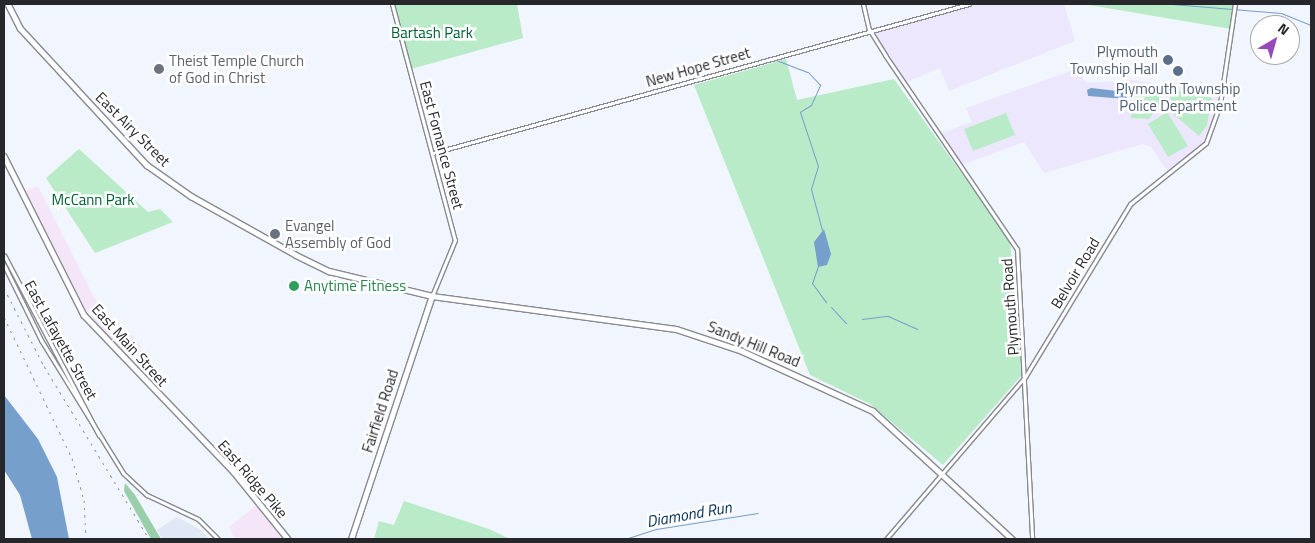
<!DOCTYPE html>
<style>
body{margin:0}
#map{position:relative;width:1315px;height:543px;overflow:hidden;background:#f1f5fd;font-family:"Titillium Web",sans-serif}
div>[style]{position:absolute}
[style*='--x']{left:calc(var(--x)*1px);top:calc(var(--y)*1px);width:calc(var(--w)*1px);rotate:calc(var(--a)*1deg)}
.commercial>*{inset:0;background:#f4e5f8}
.built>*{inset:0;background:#e0e7f5}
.education>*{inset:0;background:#ede7fd}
.green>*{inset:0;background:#b9ebc8}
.forest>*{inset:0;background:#98cfa8}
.water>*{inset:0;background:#779fcb}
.stream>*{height:1px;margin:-0.5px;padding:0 0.5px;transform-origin:0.5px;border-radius:0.5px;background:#779fcb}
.roads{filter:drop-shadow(1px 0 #878a91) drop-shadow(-1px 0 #878a91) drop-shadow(0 1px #878a91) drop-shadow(0 -1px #878a91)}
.minor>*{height:3px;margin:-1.5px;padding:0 1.5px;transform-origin:1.5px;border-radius:1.5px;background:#fff}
.major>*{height:4.5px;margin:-2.25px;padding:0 2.25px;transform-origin:2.25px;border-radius:2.25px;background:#fff}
.rail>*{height:1px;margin-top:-0.5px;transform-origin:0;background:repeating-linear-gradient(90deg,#94979d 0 2.5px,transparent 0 7.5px)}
.dots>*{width:14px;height:14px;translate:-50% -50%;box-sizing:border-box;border:2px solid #fff;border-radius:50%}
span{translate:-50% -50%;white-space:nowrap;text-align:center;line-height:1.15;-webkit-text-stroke:5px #fff;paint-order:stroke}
.park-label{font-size:15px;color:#016133}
.service-label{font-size:15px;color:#4e5e75}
.right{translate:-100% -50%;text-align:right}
.worship-label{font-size:15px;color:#5b616d}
.left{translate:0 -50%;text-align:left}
.street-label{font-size:15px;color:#26272a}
.leisure-label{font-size:15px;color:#27864d}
.water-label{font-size:16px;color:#022f58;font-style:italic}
.frame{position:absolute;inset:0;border:5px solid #26272a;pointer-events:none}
.north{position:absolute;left:1250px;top:15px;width:50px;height:50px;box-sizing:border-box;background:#fff;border:1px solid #a8a9aa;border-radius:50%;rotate:38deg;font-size:14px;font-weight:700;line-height:20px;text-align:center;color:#26272a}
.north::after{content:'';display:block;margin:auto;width:18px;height:22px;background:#9748b9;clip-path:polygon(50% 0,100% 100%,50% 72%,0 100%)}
</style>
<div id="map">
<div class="commercial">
<div style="clip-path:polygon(38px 186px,98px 305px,88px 313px,26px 191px)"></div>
<div style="clip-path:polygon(101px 308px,139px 342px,141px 351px,130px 361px,90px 316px)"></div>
<div style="clip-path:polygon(257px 505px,282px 539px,235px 539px,229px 527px)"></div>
</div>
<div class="built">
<div style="clip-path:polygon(177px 517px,201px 530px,209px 539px,162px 539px,157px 530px)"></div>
</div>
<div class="education">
<div style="clip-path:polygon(969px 4px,1064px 4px,1075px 41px,949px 91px,940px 68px,904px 83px,869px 29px)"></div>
<div style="clip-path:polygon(1082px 67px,1083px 80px,1089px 83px,1132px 80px,1221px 93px,1211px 135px,1192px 156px,1167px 171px,1151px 147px,1142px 144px,1044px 173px,1024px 142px,959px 166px,939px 134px,972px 122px,966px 108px)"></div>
</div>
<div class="green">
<div style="clip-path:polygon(393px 4px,517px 4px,523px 38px,411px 69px)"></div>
<div style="clip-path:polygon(1083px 4px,1229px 4px,1235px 5px,1231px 29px)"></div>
<div style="clip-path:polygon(786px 59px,797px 100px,894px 79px,1010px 241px,1022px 375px,943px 465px,870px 404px,810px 375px,694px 85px)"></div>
<div style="clip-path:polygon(1169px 89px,1212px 98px,1207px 125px,1199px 136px,1173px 114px)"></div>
<div style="clip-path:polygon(1136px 91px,1158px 93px,1160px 104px,1149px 119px,1131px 118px)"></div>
<div style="clip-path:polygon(1167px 112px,1188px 146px,1168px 157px,1148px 124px)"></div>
<div style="clip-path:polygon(1006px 113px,1015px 135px,973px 151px,964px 129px)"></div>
<div style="clip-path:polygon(79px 149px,148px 212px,160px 209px,173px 222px,95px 253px,46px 178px)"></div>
<div style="clip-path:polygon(404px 501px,489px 529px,510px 539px,374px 539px,379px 521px,394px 525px)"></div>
</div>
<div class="forest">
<div style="clip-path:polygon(125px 483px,135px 495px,161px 539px,151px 539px,124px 491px)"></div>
</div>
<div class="water">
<div style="clip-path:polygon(1091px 88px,1126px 92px,1127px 99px,1088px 96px,1087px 90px)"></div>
<div style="clip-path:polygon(824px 229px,831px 254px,827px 265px,818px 267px,814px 242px)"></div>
<div style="clip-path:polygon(4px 395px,38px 439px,57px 477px,69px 539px,32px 539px,20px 495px,4px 470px)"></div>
</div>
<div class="stream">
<div style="--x:1172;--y:4;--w:109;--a:4.7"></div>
<div style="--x:1281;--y:13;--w:32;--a:22"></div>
<div style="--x:776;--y:60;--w:34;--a:21"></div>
<div style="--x:808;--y:72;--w:18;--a:47"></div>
<div style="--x:820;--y:85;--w:22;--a:114"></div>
<div style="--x:811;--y:105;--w:13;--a:148"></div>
<div style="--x:800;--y:112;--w:57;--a:71.6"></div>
<div style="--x:818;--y:166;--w:24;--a:107"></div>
<div style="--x:811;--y:189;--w:42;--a:75"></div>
<div style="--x:818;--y:266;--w:18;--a:109"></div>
<div style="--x:812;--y:283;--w:24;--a:54"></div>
<div style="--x:831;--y:307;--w:22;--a:47"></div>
<div style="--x:862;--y:319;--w:26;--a:-7"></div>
<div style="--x:888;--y:316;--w:32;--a:24"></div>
<div style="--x:625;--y:539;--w:33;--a:-18"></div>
<div style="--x:656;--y:529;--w:103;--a:-8.9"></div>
</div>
<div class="roads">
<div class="minor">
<div style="--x:392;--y:4;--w:244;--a:75.1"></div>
<div style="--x:455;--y:240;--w:61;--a:112.3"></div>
<div style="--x:863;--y:4;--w:26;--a:77"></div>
<div style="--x:869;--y:29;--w:31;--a:58"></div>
<div style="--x:885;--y:55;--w:235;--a:55.8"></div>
<div style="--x:1017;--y:249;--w:290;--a:87"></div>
<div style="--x:433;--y:153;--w:556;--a:-15.54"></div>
<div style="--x:4;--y:255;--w:204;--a:62.2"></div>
<div style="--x:4;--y:265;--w:84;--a:63.7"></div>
<div style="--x:41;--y:340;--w:156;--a:58.3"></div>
<div style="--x:123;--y:473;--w:33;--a:43"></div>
<div style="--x:147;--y:495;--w:56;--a:25.2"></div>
<div style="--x:198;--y:519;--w:28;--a:45"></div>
<div style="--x:886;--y:539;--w:213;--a:-49.4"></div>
<div style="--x:1025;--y:377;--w:202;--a:-58.7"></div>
<div style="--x:1130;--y:204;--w:97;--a:-38.8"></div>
<div style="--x:1206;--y:143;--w:41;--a:-70.3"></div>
<div style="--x:1220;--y:104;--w:101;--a:-81.5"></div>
</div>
<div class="major">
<div style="--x:8;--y:4;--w:27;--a:63"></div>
<div style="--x:20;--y:28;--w:187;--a:47.2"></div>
<div style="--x:147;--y:165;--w:54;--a:35.2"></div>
<div style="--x:191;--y:196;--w:120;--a:29.3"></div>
<div style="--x:296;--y:255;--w:37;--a:26"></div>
<div style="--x:329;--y:271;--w:106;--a:13.6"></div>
<div style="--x:432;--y:296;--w:246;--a:7.7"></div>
<div style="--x:676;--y:329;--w:70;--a:18.4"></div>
<div style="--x:742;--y:351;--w:144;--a:24.6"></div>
<div style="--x:873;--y:411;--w:189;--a:42.6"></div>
<div style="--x:4;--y:156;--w:178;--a:63.3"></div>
<div style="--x:84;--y:315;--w:217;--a:46.3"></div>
<div style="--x:234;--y:472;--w:86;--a:51.1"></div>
<div style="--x:351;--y:539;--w:256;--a:-71.6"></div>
</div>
</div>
<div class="rail">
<div style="--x:4;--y:288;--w:88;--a:62.9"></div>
<div style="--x:44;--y:366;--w:202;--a:58.7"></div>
<div style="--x:4;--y:317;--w:157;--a:64.3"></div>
<div style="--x:72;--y:458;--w:44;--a:74.1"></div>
<div style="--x:84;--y:500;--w:39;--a:87"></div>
</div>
<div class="dots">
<div style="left:1168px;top:60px;background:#5c6f8a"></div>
<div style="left:159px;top:69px;background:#6b7280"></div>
<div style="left:1178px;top:71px;background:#5c6f8a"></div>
<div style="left:275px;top:234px;background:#6b7280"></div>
<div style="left:294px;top:286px;background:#2e9e5b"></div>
</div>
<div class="park-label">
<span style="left:432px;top:33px">Bartash Park</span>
<span style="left:93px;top:200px">McCann Park</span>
</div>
<div class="service-label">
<span class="right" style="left:1158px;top:60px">Plymouth<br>Township Hall</span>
<span style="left:1178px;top:97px">Plymouth Township<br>Police Department</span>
</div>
<div class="worship-label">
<span class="left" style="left:169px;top:69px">Theist Temple Church<br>of God in Christ</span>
<span class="left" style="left:285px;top:234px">Evangel<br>Assembly of God</span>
</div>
<div class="street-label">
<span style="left:698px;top:67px;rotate:-16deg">New Hope Street</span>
<span style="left:133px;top:129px;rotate:45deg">East Airy Street</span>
<span style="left:442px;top:145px;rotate:75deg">East Fornance Street</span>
<span style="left:1075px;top:273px;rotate:-59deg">Belvoir Road</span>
<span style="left:1010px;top:307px;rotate:-94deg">Plymouth Road</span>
<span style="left:61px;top:340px;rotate:61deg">East Lafayette Street</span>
<span style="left:754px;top:344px;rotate:22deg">Sandy Hill Road</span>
<span style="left:130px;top:345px;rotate:48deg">East Main Street</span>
<span style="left:380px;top:411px;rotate:-72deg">Fairfield Road</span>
<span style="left:253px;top:479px;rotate:49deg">East Ridge Pike</span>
</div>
<div class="leisure-label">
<span class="left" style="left:304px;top:286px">Anytime Fitness</span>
</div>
<div class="water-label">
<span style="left:689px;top:514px;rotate:-10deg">Diamond Run</span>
</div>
<div class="frame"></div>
<div class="north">N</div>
</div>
